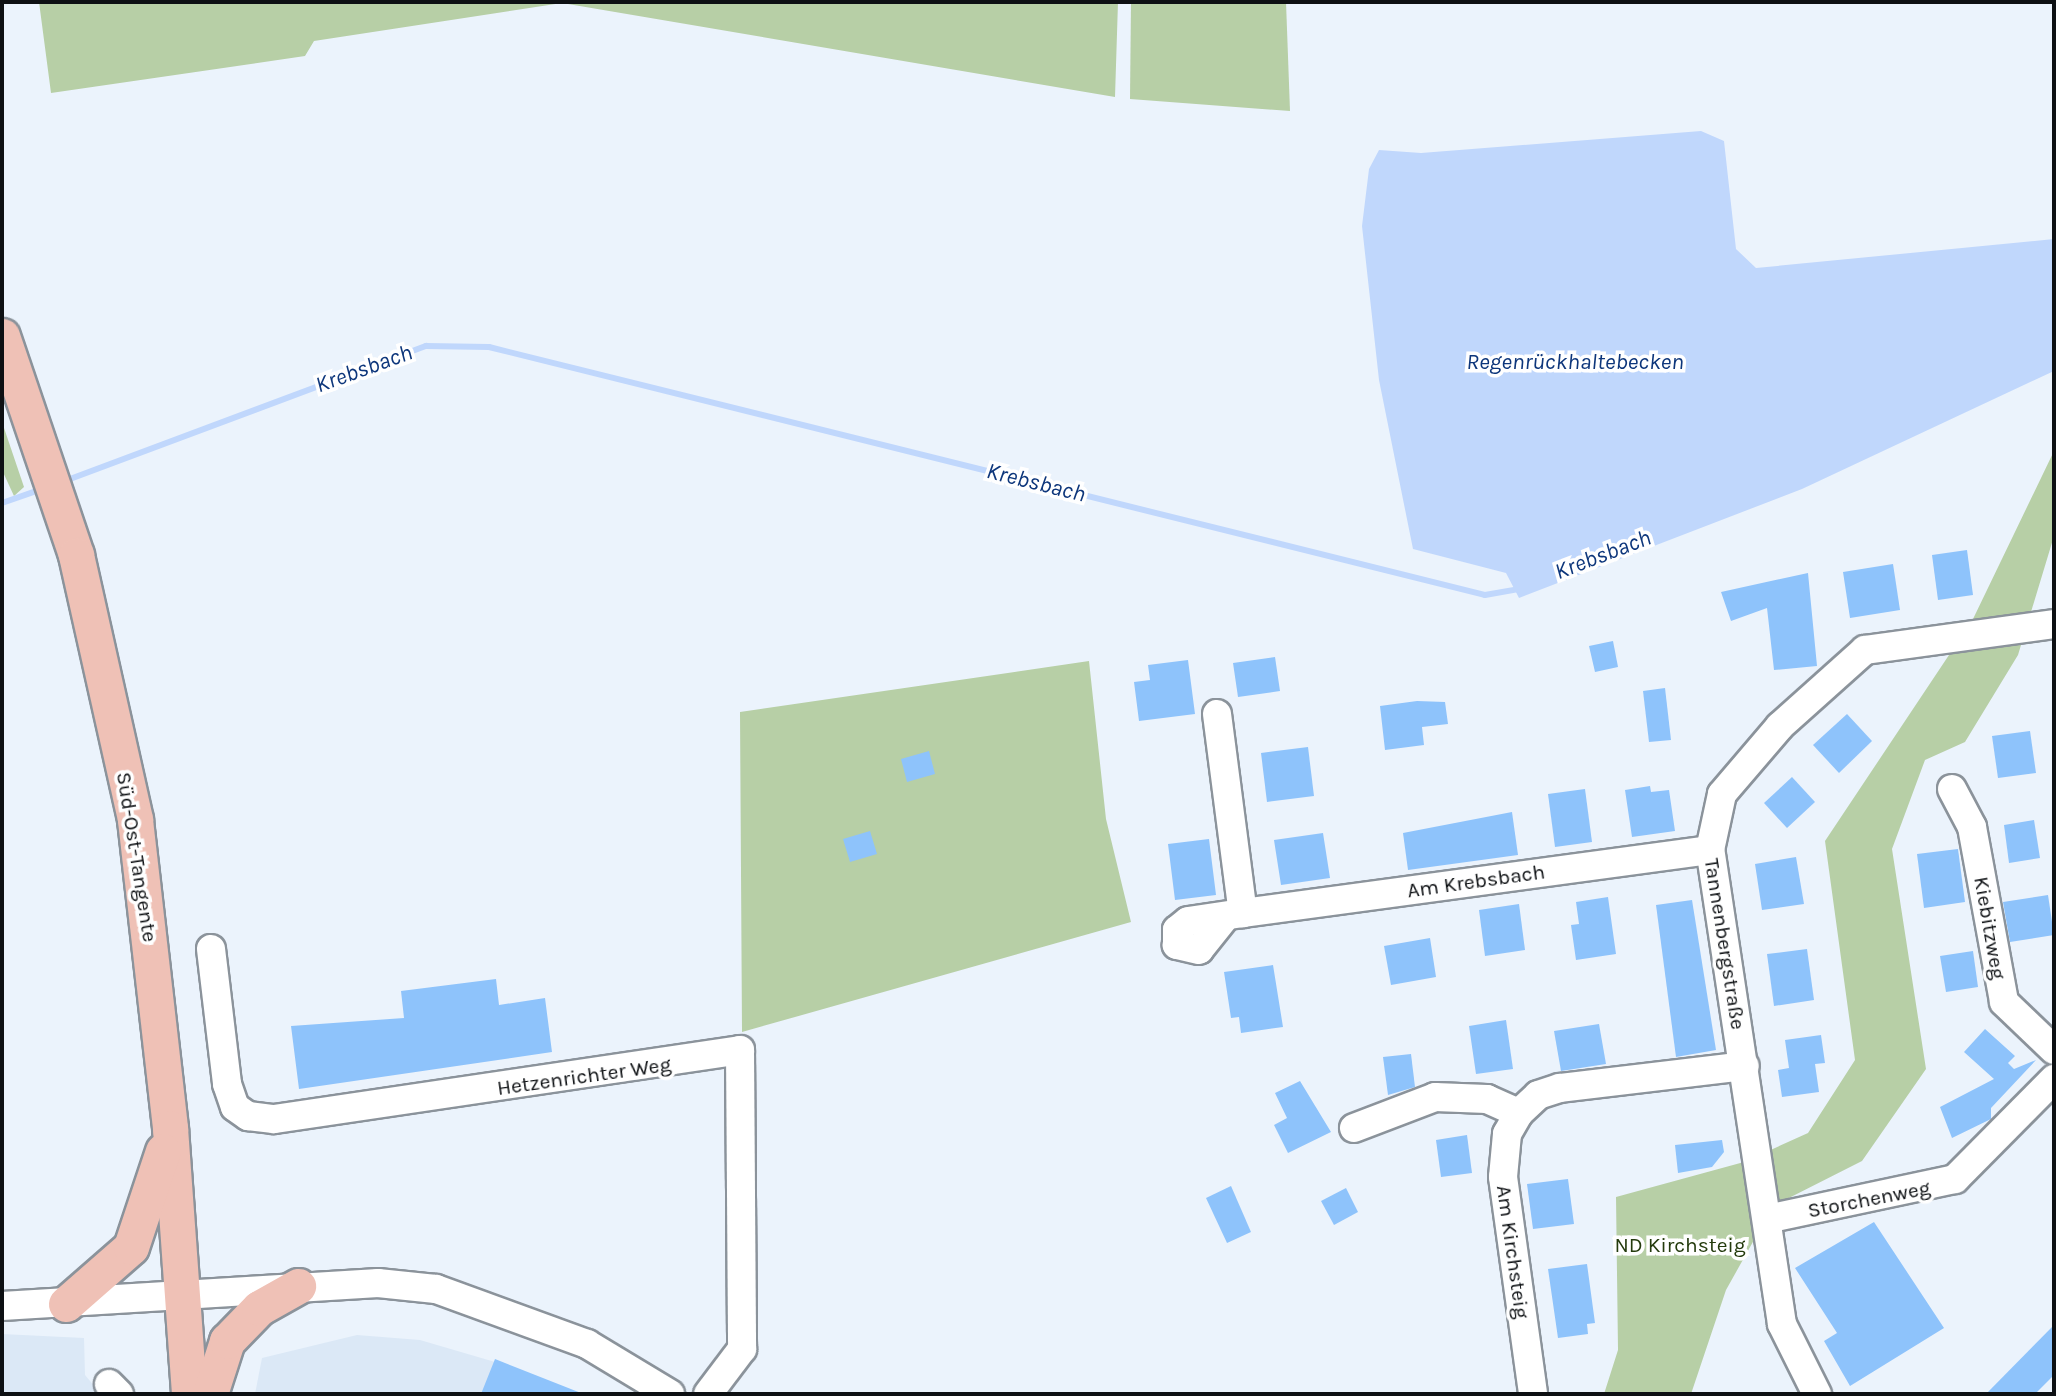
<!DOCTYPE html>
<meta charset="utf-8">
<style>
body{margin:0}
#map{position:relative;width:2056px;height:1396px;overflow:hidden;background:#ebf3fc;font-family:Karla,sans-serif}
div>[style]{position:absolute}
[style*='--x']{left:calc(var(--x)*1px);top:calc(var(--y)*1px);width:calc(var(--w)*1px);rotate:calc(var(--a)*1deg)}
.built>*{inset:0;background:#dbe8f6}
.green>*{inset:0;background:#b7cfa6}
.water>*{inset:0;background:#c0d7fc}
.stream>*{height:6px;margin:-3px;padding:0 3px;transform-origin:3px;border-radius:3px;background:#c0d7fc}
.building>*{inset:0;background:#8ec3fb}
.roads{filter:drop-shadow(2px 0 #8b939b) drop-shadow(-2px 0 #8b939b) drop-shadow(0 2px #8b939b) drop-shadow(0 -2px #8b939b)}
.minor>*{height:28px;margin:-14px;padding:0 14px;transform-origin:14px;border-radius:14px;background:#fff}
.major>*{height:35px;margin:-17.5px;padding:0 17.5px;transform-origin:17.5px;border-radius:17.5px;background:#efc1b6}
span{translate:-50% -50%;white-space:nowrap;text-align:center;line-height:1.15;-webkit-text-stroke:7px #fff;paint-order:stroke}
.street-label{font-size:21px;color:#0d1013}
.park-label{font-size:21px;color:#243b0d}
.water-label{font-size:23px;color:#0d367b;font-style:italic}
.frame{position:absolute;inset:0;border:4px solid #0d1013;pointer-events:none}
</style>
<div id="map">
<div class="built">
<div style="clip-path:polygon(2px 1334px,84px 1338px,85px 1375px,101px 1394px,2px 1394px)"></div>
<div style="clip-path:polygon(357px 1335px,420px 1340px,495px 1362px,500px 1394px,255px 1394px,262px 1358px)"></div>
</div>
<div class="green">
<div style="clip-path:polygon(39px 2px,1118px 2px,1115px 97px,562px 3px,314px 41px,305px 56px,51px 93px)"></div>
<div style="clip-path:polygon(1131px 2px,1286px 2px,1290px 111px,1130px 99px)"></div>
<div style="clip-path:polygon(2px 422px,24px 487px,14px 496px,2px 470px)"></div>
<div style="clip-path:polygon(2054px 451px,2054px 536px,2018px 655px,1965px 742px,1925px 760px,1892px 849px,1926px 1069px,1862px 1161px,1773px 1206px,1726px 1290px,1691px 1394px,1604px 1394px,1618px 1350px,1616px 1197px,1744px 1162px,1808px 1133px,1855px 1060px,1825px 841px,1973px 619px)"></div>
<div style="clip-path:polygon(1089px 661px,1106px 819px,1131px 922px,742px 1032px,740px 712px)"></div>
</div>
<div class="water">
<div style="clip-path:polygon(1701px 131px,1724px 141px,1736px 249px,1756px 268px,2054px 239px,2054px 371px,1802px 489px,1519px 598px,1506px 573px,1413px 549px,1379px 380px,1362px 226px,1369px 169px,1379px 150px,1421px 153px)"></div>
</div>
<div class="stream">
<div style="--x:62;--y:482;--w:389;--a:-20.5"></div>
<div style="--x:426;--y:346;--w:63;--a:0.9"></div>
<div style="--x:489;--y:347;--w:1026;--a:13.98"></div>
<div style="--x:1485;--y:595;--w:34;--a:-10"></div>
<div style="--x:2;--y:503;--w:42;--a:-19.3"></div>
</div>
<div class="building">
<div style="clip-path:polygon(1967px 550px,1973px 595px,1938px 600px,1932px 555px)"></div>
<div style="clip-path:polygon(1893px 564px,1900px 610px,1850px 618px,1843px 572px)"></div>
<div style="clip-path:polygon(1808px 573px,1817px 666px,1774px 670px,1767px 608px,1731px 621px,1721px 592px)"></div>
<div style="clip-path:polygon(1613px 641px,1618px 667px,1595px 672px,1589px 646px)"></div>
<div style="clip-path:polygon(1275px 657px,1280px 691px,1238px 697px,1233px 663px)"></div>
<div style="clip-path:polygon(1188px 660px,1195px 714px,1139px 721px,1134px 682px,1150px 680px,1148px 665px)"></div>
<div style="clip-path:polygon(1665px 688px,1671px 740px,1649px 742px,1643px 691px)"></div>
<div style="clip-path:polygon(1417px 701px,1445px 702px,1448px 724px,1422px 727px,1424px 745px,1385px 750px,1380px 706px)"></div>
<div style="clip-path:polygon(1847px 714px,1872px 741px,1839px 773px,1813px 745px)"></div>
<div style="clip-path:polygon(2030px 731px,2036px 773px,1998px 778px,1992px 736px)"></div>
<div style="clip-path:polygon(1308px 747px,1314px 796px,1267px 802px,1261px 753px)"></div>
<div style="clip-path:polygon(929px 751px,935px 774px,907px 782px,901px 759px)"></div>
<div style="clip-path:polygon(1792px 777px,1815px 802px,1787px 828px,1764px 803px)"></div>
<div style="clip-path:polygon(1650px 786px,1651px 792px,1669px 790px,1675px 831px,1632px 837px,1625px 790px)"></div>
<div style="clip-path:polygon(1585px 789px,1592px 842px,1555px 847px,1548px 794px)"></div>
<div style="clip-path:polygon(1512px 812px,1518px 855px,1408px 870px,1403px 833px)"></div>
<div style="clip-path:polygon(2034px 820px,2040px 858px,2009px 863px,2004px 825px)"></div>
<div style="clip-path:polygon(870px 831px,877px 854px,850px 862px,843px 839px)"></div>
<div style="clip-path:polygon(1323px 833px,1330px 878px,1281px 885px,1274px 840px)"></div>
<div style="clip-path:polygon(1209px 839px,1216px 895px,1175px 900px,1168px 844px)"></div>
<div style="clip-path:polygon(1958px 849px,1965px 902px,1924px 908px,1917px 854px)"></div>
<div style="clip-path:polygon(1796px 857px,1804px 904px,1762px 910px,1755px 864px)"></div>
<div style="clip-path:polygon(2048px 895px,2054px 935px,2010px 942px,2003px 902px)"></div>
<div style="clip-path:polygon(1608px 897px,1616px 954px,1576px 960px,1571px 925px,1579px 924px,1576px 902px)"></div>
<div style="clip-path:polygon(1692px 900px,1716px 1050px,1676px 1057px,1656px 905px)"></div>
<div style="clip-path:polygon(1519px 904px,1525px 950px,1485px 956px,1479px 910px)"></div>
<div style="clip-path:polygon(1430px 938px,1436px 977px,1391px 985px,1384px 946px)"></div>
<div style="clip-path:polygon(1807px 949px,1814px 1000px,1774px 1006px,1767px 954px)"></div>
<div style="clip-path:polygon(1973px 951px,1978px 987px,1946px 992px,1940px 956px)"></div>
<div style="clip-path:polygon(1273px 965px,1283px 1027px,1241px 1033px,1239px 1017px,1231px 1018px,1224px 972px)"></div>
<div style="clip-path:polygon(496px 979px,499px 1005px,545px 998px,552px 1052px,299px 1089px,291px 1026px,404px 1018px,401px 991px)"></div>
<div style="clip-path:polygon(1506px 1020px,1513px 1069px,1476px 1074px,1469px 1026px)"></div>
<div style="clip-path:polygon(1599px 1024px,1606px 1064px,1561px 1071px,1554px 1031px)"></div>
<div style="clip-path:polygon(1985px 1029px,2015px 1056px,2008px 1063px,2014px 1069px,2036px 1060px,1991px 1108px,1991px 1119px,1952px 1138px,1940px 1107px,1994px 1079px,1964px 1052px)"></div>
<div style="clip-path:polygon(1821px 1035px,1825px 1063px,1815px 1064px,1819px 1092px,1782px 1097px,1778px 1070px,1789px 1068px,1785px 1040px)"></div>
<div style="clip-path:polygon(1411px 1054px,1415px 1087px,1388px 1095px,1383px 1057px)"></div>
<div style="clip-path:polygon(1300px 1081px,1331px 1132px,1288px 1153px,1274px 1125px,1287px 1118px,1275px 1093px)"></div>
<div style="clip-path:polygon(1467px 1135px,1472px 1173px,1441px 1177px,1436px 1140px)"></div>
<div style="clip-path:polygon(1722px 1140px,1724px 1152px,1712px 1167px,1678px 1173px,1675px 1145px)"></div>
<div style="clip-path:polygon(1568px 1179px,1574px 1224px,1533px 1229px,1527px 1184px)"></div>
<div style="clip-path:polygon(1231px 1186px,1251px 1232px,1227px 1243px,1206px 1198px)"></div>
<div style="clip-path:polygon(1346px 1188px,1358px 1212px,1334px 1225px,1321px 1201px)"></div>
<div style="clip-path:polygon(1874px 1222px,1944px 1328px,1850px 1386px,1824px 1341px,1837px 1333px,1795px 1268px)"></div>
<div style="clip-path:polygon(1587px 1264px,1595px 1323px,1587px 1324px,1588px 1334px,1558px 1338px,1548px 1269px)"></div>
<div style="clip-path:polygon(2054px 1325px,2054px 1375px,2035px 1394px,1986px 1394px)"></div>
<div style="clip-path:polygon(495px 1359px,581px 1393px,581px 1394px,481px 1394px)"></div>
</div>
<div class="roads">
<div class="minor">
<div style="--x:1217;--y:714;--w:201;--a:82.6"></div>
<div style="--x:1952;--y:789;--w:43;--a:62.2"></div>
<div style="--x:1972;--y:827;--w:178;--a:79.6"></div>
<div style="--x:2004;--y:1002;--w:69;--a:43.8"></div>
<div style="--x:1226;--y:916;--w:43;--a:128.5"></div>
<div style="--x:1199;--y:950;--w:23;--a:-167"></div>
<div style="--x:1177;--y:945;--w:15;--a:-90"></div>
<div style="--x:1177;--y:930;--w:14;--a:-39"></div>
<div style="--x:1188;--y:921;--w:56;--a:-8.3"></div>
<div style="--x:1243;--y:913;--w:471;--a:-7.7"></div>
<div style="--x:211;--y:949;--w:136;--a:83.2"></div>
<div style="--x:227;--y:1084;--w:24;--a:71"></div>
<div style="--x:235;--y:1107;--w:16;--a:35"></div>
<div style="--x:248;--y:1116;--w:26;--a:7"></div>
<div style="--x:274;--y:1119;--w:471;--a:-8.4"></div>
<div style="--x:740;--y:1050;--w:299;--a:89.6"></div>
<div style="--x:742;--y:1349;--w:56;--a:127.1"></div>
<div style="--x:1519;--y:1113;--w:24;--a:120"></div>
<div style="--x:1507;--y:1134;--w:43;--a:95.3"></div>
<div style="--x:1503;--y:1177;--w:219;--a:82.1"></div>
<div style="--x:1354;--y:1128;--w:87;--a:-20.9"></div>
<div style="--x:1435;--y:1097;--w:52;--a:2.2"></div>
<div style="--x:1487;--y:1099;--w:35;--a:24"></div>
<div style="--x:1519;--y:1113;--w:26;--a:-43"></div>
<div style="--x:1538;--y:1095;--w:23;--a:-18"></div>
<div style="--x:1560;--y:1088;--w:186;--a:-6.8"></div>
<div style="--x:1767;--y:1219;--w:192;--a:-12"></div>
<div style="--x:1955;--y:1179;--w:141;--a:-45.3"></div>
<div style="--x:2;--y:1306;--w:377;--a:-3.5"></div>
<div style="--x:378;--y:1283;--w:58;--a:5.9"></div>
<div style="--x:436;--y:1289;--w:161;--a:20"></div>
<div style="--x:587;--y:1344;--w:97;--a:31.1"></div>
<div style="--x:109;--y:1384;--w:14;--a:45"></div>
<div style="--x:1817;--y:1394;--w:78;--a:-116.6"></div>
<div style="--x:1782;--y:1324;--w:479;--a:-98.6"></div>
<div style="--x:1710;--y:850;--w:57;--a:-77.9"></div>
<div style="--x:1722;--y:794;--w:89;--a:-49.5"></div>
<div style="--x:1780;--y:726;--w:114;--a:-41.8"></div>
<div style="--x:1865;--y:650;--w:191;--a:-7.8"></div>
</div>
<div class="major">
<div style="--x:2;--y:336;--w:231;--a:71.3"></div>
<div style="--x:76;--y:555;--w:271;--a:77.4"></div>
<div style="--x:135;--y:820;--w:310;--a:83.5"></div>
<div style="--x:170;--y:1128;--w:267;--a:85.9"></div>
<div style="--x:66;--y:1304;--w:86;--a:-41.2"></div>
<div style="--x:131;--y:1247;--w:101;--a:-71.6"></div>
<div style="--x:210;--y:1394;--w:56;--a:-72.2"></div>
<div style="--x:227;--y:1341;--w:46;--a:-45.9"></div>
<div style="--x:259;--y:1308;--w:45;--a:-29.4"></div>
</div>
</div>
<div class="street-label">
<span style="left:137px;top:857px;rotate:81deg">Süd-Ost-Tangente</span>
<span style="left:1476px;top:881px;rotate:-8deg">Am Krebsbach</span>
<span style="left:1990px;top:928px;rotate:80deg">Kiebitzweg</span>
<span style="left:1725px;top:944px;rotate:81deg">Tannenbergstraße</span>
<span style="left:584px;top:1076px;rotate:-8deg">Hetzenrichter Weg</span>
<span style="left:1869px;top:1199px;rotate:-11deg">Storchenweg</span>
<span style="left:1513px;top:1252px;rotate:82deg">Am Kirchsteig</span>
</div>
<div class="park-label">
<span style="left:1680px;top:1245px">ND Kirchsteig</span>
</div>
<div class="water-label">
<span style="left:1575px;top:362px">Regenrückhaltebecken</span>
<span style="left:364px;top:369px;rotate:-20deg">Krebsbach</span>
<span style="left:1036px;top:483px;rotate:14deg">Krebsbach</span>
<span style="left:1603px;top:555px;rotate:-21deg">Krebsbach</span>
</div>
<div class="frame"></div>
</div>
